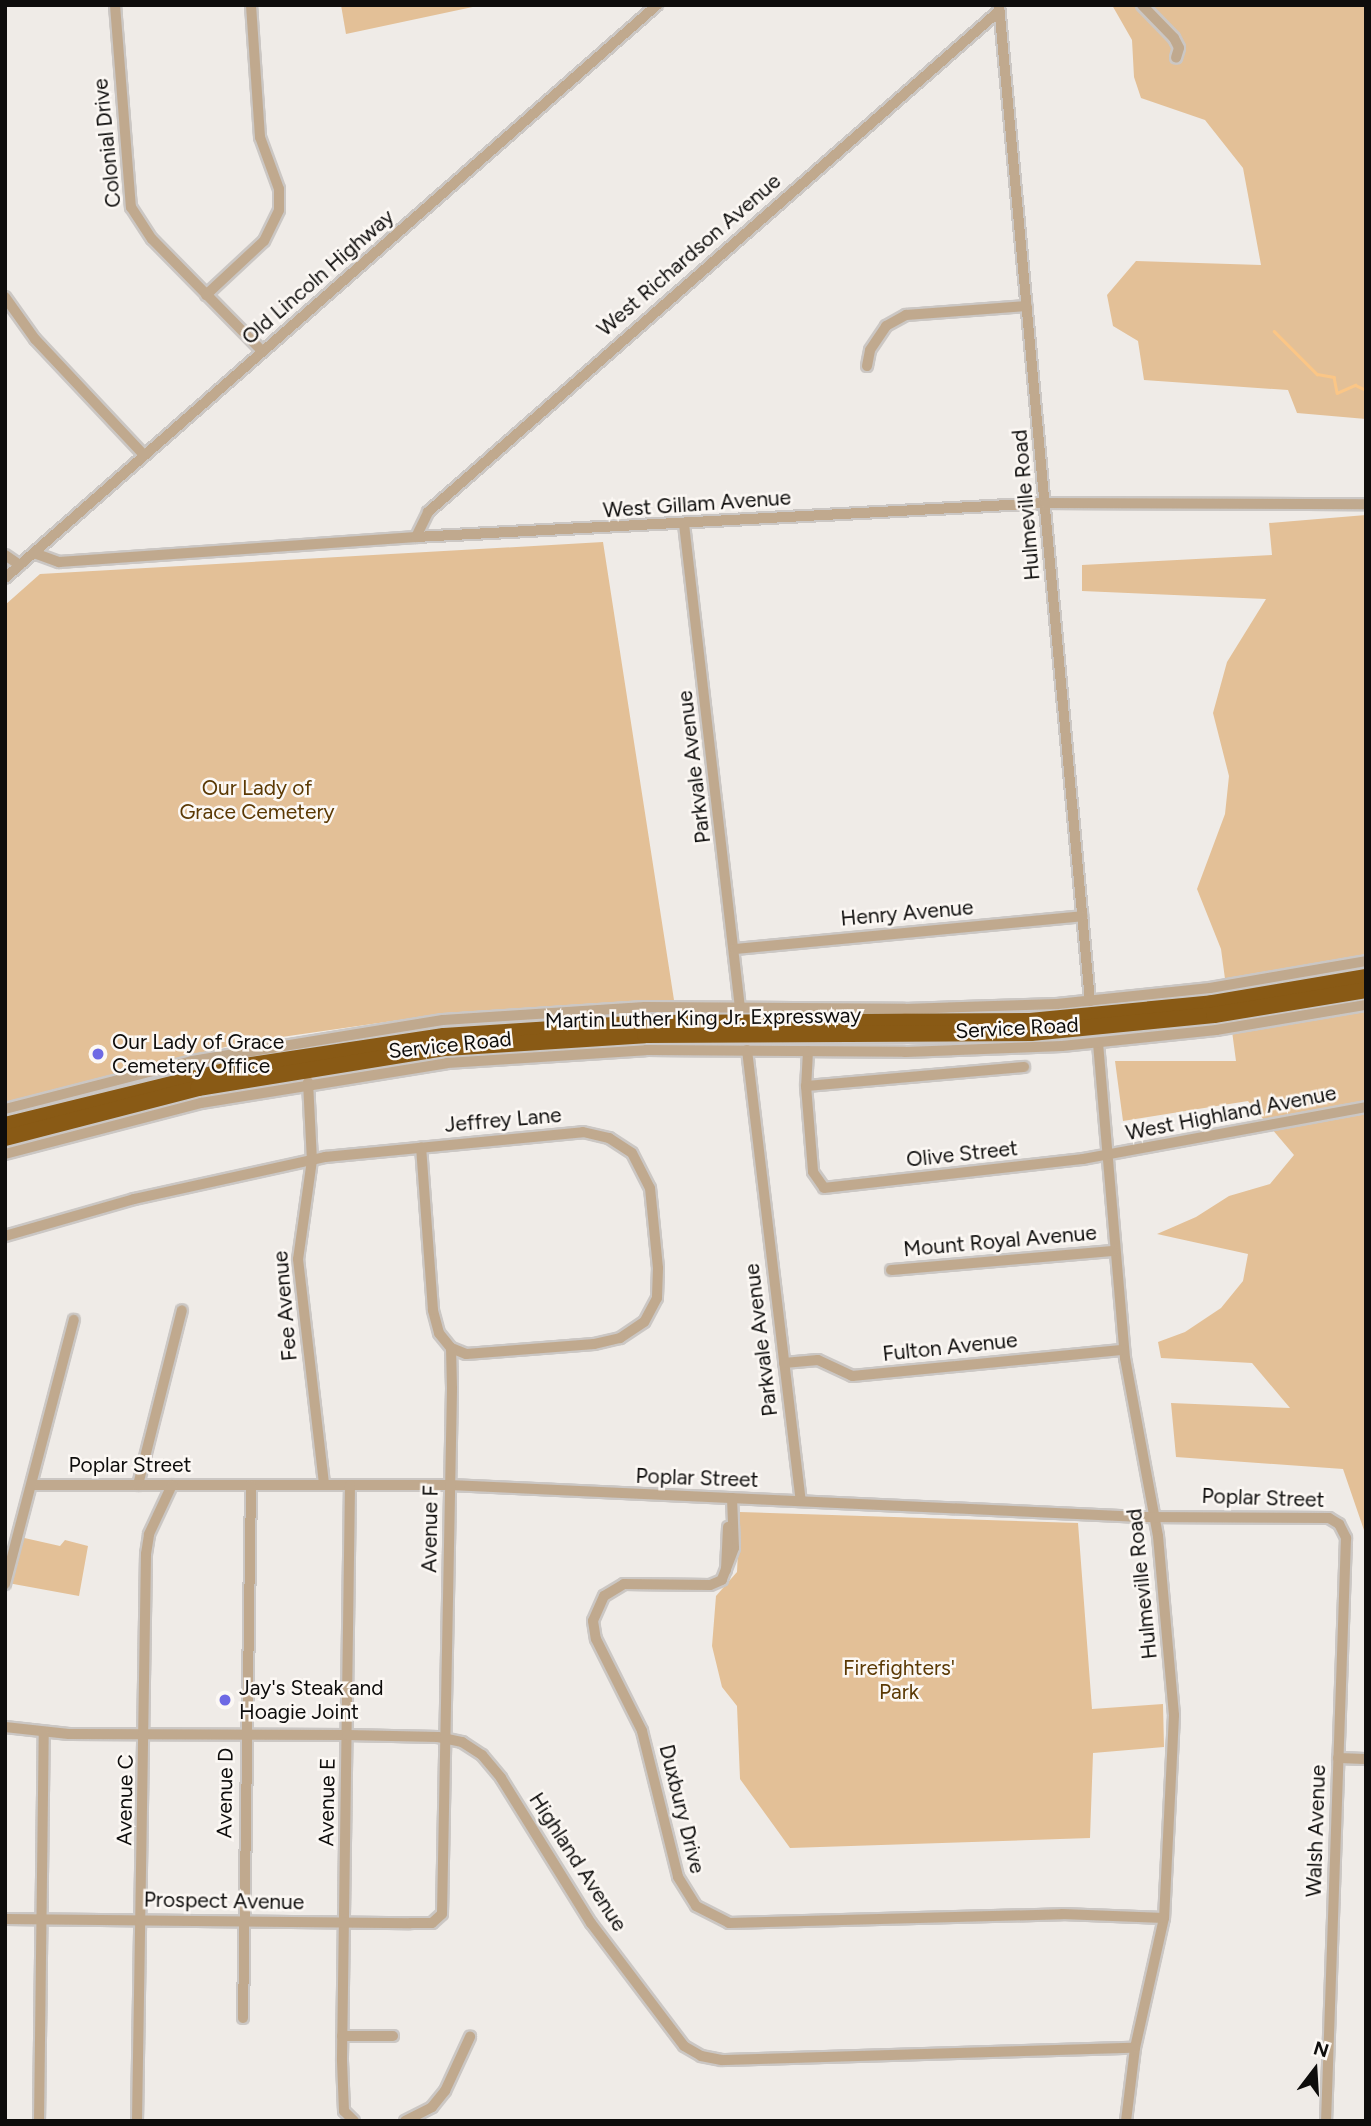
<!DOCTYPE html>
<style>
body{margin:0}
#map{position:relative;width:1371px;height:2126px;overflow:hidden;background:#efebe7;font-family:Figtree,sans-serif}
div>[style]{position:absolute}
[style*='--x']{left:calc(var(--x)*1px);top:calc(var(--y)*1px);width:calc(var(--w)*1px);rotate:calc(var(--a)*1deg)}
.green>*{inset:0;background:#e3c097}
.stream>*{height:2.5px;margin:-1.25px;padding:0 1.25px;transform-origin:1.25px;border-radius:1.25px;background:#fbc686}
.roads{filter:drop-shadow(2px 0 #cbc7c4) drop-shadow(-2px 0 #cbc7c4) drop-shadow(0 2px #cbc7c4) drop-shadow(0 -2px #cbc7c4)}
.minor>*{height:10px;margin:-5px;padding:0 5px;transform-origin:5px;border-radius:5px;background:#c0a98e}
.highway>*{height:16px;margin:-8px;padding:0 8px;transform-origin:8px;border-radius:8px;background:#895a15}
.dots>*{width:19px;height:19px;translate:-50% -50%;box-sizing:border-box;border:4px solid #fcf8f4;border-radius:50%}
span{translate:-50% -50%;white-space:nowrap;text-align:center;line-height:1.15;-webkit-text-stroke:5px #fcf8f4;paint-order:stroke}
.street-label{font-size:21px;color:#0e0d0c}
.park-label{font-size:21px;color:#5b3904}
.poi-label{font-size:21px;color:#0e0d0c}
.left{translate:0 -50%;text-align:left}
.frame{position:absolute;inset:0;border:7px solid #0e0d0c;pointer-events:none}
.north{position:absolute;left:1280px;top:2035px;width:70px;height:70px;-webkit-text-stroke:5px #fcf8f4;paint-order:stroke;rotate:17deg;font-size:19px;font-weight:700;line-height:28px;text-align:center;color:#0e0d0c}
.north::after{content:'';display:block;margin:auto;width:24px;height:32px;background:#0e0d0c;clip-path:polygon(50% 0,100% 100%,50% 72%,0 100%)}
</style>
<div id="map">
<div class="green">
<div style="clip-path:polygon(341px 5px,482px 5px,346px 34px)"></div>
<div style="clip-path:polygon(1112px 5px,1366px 5px,1366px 419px,1297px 413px,1288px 390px,1144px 380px,1138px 341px,1113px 326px,1107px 295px,1136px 261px,1261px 265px,1243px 168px,1205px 120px,1141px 98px,1134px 77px,1132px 40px)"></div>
<div style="clip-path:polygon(1366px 515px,1366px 1536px,1343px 1469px,1176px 1457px,1171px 1403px,1290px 1408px,1252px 1363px,1161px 1358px,1158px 1342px,1185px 1332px,1221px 1308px,1243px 1281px,1248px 1254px,1157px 1234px,1196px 1217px,1229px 1196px,1270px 1184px,1294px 1155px,1248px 1101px,1123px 1121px,1115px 1061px,1236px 1061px,1221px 949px,1197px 889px,1225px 814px,1229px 776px,1213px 713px,1227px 662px,1266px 599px,1082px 591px,1082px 565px,1272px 555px,1269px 523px)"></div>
<div style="clip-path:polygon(603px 542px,674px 1000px,448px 1013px,241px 1043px,5px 1103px,5px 605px,40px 574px)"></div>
<div style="clip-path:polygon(740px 1512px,1078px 1523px,1092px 1709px,1163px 1704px,1164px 1747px,1093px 1753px,1090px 1838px,790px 1848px,740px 1779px,737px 1706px,722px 1687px,712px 1646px,716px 1596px,737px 1572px)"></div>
<div style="clip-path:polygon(20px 1537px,60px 1546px,65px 1540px,88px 1546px,79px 1596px,8px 1583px)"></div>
</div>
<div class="stream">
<div style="--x:1274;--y:331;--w:61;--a:45"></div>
<div style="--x:1317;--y:374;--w:17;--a:10"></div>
<div style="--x:1334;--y:377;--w:16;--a:79"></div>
<div style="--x:1337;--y:393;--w:20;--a:-24"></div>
<div style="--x:1355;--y:385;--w:12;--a:24"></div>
</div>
<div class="roads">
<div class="minor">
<div style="--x:115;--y:5;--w:203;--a:85.5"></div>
<div style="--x:131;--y:207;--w:38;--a:57"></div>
<div style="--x:152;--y:239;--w:157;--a:45.5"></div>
<div style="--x:999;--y:5;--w:1000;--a:84.78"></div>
<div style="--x:1142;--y:5;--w:46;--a:45.9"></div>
<div style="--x:1174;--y:38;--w:11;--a:63"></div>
<div style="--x:1179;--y:48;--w:10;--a:107"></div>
<div style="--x:206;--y:295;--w:79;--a:-43"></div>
<div style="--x:264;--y:241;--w:34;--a:-64"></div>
<div style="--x:279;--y:210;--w:21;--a:-90"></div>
<div style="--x:279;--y:189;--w:55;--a:-110.1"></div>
<div style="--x:260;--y:137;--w:132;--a:-93.9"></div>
<div style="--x:5;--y:297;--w:52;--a:54.5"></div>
<div style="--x:35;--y:339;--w:159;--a:46.8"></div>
<div style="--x:867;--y:366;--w:16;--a:-79"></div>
<div style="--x:870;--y:350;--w:29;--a:-56"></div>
<div style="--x:886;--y:326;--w:23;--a:-29"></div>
<div style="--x:906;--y:315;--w:121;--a:-4.3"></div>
<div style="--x:684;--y:524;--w:486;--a:83.4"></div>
<div style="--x:416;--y:537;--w:28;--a:-64"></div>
<div style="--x:428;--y:512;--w:760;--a:-41.26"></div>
<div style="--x:34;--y:553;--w:27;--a:20"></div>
<div style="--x:59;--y:562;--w:358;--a:-4"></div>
<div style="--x:416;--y:537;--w:630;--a:-3.09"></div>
<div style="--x:1045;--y:503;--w:321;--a:0.2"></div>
<div style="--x:5;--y:555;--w:18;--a:34"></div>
<div style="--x:5;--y:578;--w:868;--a:-41.31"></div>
<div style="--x:735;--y:949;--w:349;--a:-5.4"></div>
<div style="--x:1098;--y:1043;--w:316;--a:85.1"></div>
<div style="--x:1125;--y:1358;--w:181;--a:79.5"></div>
<div style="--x:1158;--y:1536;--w:180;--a:84.9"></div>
<div style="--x:1174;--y:1715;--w:203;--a:92.8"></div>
<div style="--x:1164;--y:1918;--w:133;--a:102.6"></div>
<div style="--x:1135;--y:2048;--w:74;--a:97"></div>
<div style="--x:747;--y:1050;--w:454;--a:83.2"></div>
<div style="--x:808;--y:1051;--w:35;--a:93"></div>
<div style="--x:806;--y:1086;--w:86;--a:85.3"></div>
<div style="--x:813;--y:1172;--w:19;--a:55"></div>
<div style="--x:824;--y:1188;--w:261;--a:-6.4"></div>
<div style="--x:1083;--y:1159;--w:288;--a:-10.4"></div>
<div style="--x:308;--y:1082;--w:78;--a:87.1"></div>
<div style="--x:312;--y:1160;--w:100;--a:98"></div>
<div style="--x:298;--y:1259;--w:226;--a:83.4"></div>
<div style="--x:806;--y:1086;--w:219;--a:-5"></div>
<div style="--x:5;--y:1109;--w:193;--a:-14.4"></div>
<div style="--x:192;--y:1061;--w:254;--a:-9.3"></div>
<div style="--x:443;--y:1020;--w:202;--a:-3.7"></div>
<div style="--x:645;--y:1007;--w:260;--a:0.4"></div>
<div style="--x:905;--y:1009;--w:152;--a:-1.9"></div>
<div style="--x:1057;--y:1004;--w:154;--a:-6"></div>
<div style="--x:1210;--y:988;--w:158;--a:-9.8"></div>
<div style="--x:5;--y:1154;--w:203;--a:-14.6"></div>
<div style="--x:201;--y:1103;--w:249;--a:-9.2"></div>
<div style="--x:447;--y:1063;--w:199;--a:-3.7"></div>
<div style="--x:646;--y:1050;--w:259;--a:0.4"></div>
<div style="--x:905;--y:1052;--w:157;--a:-2.2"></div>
<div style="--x:1062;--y:1046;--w:155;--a:-5.9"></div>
<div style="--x:1216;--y:1030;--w:152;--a:-9.5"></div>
<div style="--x:5;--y:1236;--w:134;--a:-16"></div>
<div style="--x:134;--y:1199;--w:196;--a:-12.4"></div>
<div style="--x:325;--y:1157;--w:259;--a:-5.5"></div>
<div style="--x:583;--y:1132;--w:27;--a:13"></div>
<div style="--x:609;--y:1138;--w:27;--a:33"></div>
<div style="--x:632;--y:1153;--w:39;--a:63"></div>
<div style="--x:650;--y:1188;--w:80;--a:84.3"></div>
<div style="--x:658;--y:1268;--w:30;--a:92"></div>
<div style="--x:657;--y:1298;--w:27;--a:118"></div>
<div style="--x:644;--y:1322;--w:29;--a:146"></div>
<div style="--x:620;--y:1338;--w:27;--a:167"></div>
<div style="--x:594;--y:1344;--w:128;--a:175.5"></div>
<div style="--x:466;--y:1354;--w:16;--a:-158"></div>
<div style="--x:891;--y:1270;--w:223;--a:-4.9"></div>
<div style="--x:784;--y:1363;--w:34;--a:-5"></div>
<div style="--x:818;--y:1360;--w:38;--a:25"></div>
<div style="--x:852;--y:1376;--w:273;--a:-5.5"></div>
<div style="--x:32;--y:1485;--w:418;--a:0"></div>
<div style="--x:450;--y:1485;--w:692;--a:2.65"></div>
<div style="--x:1141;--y:1517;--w:188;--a:0.3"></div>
<div style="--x:1329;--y:1518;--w:12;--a:31"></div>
<div style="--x:1339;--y:1524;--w:16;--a:63"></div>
<div style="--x:1346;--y:1538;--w:583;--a:91.96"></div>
<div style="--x:138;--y:1485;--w:180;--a:-75.9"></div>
<div style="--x:350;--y:1485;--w:576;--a:90.8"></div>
<div style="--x:342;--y:2061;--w:50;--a:87.7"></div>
<div style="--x:344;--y:2111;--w:14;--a:45"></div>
<div style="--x:732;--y:1498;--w:50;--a:87.7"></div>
<div style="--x:734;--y:1548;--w:34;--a:111"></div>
<div style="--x:722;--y:1580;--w:13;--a:157"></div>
<div style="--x:710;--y:1585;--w:86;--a:-179.3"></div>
<div style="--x:624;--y:1584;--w:23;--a:149"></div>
<div style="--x:604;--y:1596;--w:27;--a:114"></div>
<div style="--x:593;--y:1621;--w:18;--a:81"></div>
<div style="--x:596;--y:1639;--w:103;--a:63.4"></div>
<div style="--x:642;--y:1731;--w:150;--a:76.1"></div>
<div style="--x:678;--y:1877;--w:34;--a:58"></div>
<div style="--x:696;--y:1906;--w:37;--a:27"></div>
<div style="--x:729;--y:1923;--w:333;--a:-1.5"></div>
<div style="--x:1062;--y:1914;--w:102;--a:2.2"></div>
<div style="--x:726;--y:1570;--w:43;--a:-87.3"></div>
<div style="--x:5;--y:1584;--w:273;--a:-75.4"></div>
<div style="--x:5;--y:1727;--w:64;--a:6.2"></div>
<div style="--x:69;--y:1734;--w:278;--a:0.2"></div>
<div style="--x:347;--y:1735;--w:91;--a:1.3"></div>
<div style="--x:438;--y:1737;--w:25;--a:12"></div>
<div style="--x:462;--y:1742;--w:24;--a:33"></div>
<div style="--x:482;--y:1755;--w:30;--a:50"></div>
<div style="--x:501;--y:1778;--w:171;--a:58.2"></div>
<div style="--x:591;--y:1923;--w:154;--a:52.9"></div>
<div style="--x:684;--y:2046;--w:20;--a:30"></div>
<div style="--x:701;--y:2056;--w:21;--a:11"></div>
<div style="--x:722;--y:2060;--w:413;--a:-1.7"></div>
<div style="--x:1338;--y:1758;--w:28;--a:2"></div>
<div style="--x:5;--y:1919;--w:406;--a:0.6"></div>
<div style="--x:411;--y:1923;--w:21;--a:0"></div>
<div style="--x:432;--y:1923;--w:13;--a:-42"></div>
<div style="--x:442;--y:1914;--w:526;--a:-88.91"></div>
<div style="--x:452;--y:1388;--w:40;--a:-91.4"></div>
<div style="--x:451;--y:1348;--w:19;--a:-129"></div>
<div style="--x:439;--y:1333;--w:24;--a:-105"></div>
<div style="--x:433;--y:1310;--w:163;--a:-94.2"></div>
<div style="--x:243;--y:2018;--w:533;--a:-89.14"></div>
<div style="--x:342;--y:2036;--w:51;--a:0"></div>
<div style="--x:39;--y:2121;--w:389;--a:-89.3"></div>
<div style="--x:137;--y:2121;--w:567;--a:-89.09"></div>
<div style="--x:146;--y:1554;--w:20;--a:-81"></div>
<div style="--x:149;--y:1534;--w:54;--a:-64.9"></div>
<div style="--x:405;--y:2121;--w:30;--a:-27"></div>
<div style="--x:432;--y:2107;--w:21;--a:-51"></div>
<div style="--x:445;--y:2091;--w:60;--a:-65.2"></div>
</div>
<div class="highway">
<div style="--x:5;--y:1125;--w:247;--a:-13.8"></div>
<div style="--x:245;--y:1066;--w:201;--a:-8.6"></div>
<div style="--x:444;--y:1036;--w:201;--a:-3.7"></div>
<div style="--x:645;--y:1023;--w:385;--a:-0.3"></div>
<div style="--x:1030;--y:1021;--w:183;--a:-5.6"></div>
<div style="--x:1212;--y:1003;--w:156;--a:-9.6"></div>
<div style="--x:5;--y:1138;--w:199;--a:-14.5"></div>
<div style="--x:198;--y:1088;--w:251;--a:-9.2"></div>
<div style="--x:446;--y:1048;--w:199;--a:-3.7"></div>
<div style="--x:645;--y:1035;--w:386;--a:-0.3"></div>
<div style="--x:1031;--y:1033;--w:184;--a:-5.6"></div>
<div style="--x:1214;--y:1015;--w:154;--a:-9.3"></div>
</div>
</div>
<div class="dots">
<div style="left:98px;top:1054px;background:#6e69e4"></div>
<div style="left:225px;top:1700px;background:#6e69e4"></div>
</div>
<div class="street-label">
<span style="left:107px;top:143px;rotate:-96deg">Colonial Drive</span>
<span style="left:689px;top:255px;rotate:-41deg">West Richardson Avenue</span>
<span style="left:318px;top:277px;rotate:-41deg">Old Lincoln Highway</span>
<span style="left:697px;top:504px;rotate:-4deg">West Gillam Avenue</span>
<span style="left:1026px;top:505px;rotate:-95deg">Hulmeville Road</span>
<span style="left:694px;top:767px;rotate:-97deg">Parkvale Avenue</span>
<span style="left:907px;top:913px;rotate:-5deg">Henry Avenue</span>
<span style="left:703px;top:1018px;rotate:-1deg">Martin Luther King Jr. Expressway</span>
<span style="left:1017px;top:1028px;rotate:-3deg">Service Road</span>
<span style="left:450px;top:1045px;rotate:-6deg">Service Road</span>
<span style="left:1231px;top:1113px;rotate:-11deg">West Highland Avenue</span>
<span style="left:503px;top:1120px;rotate:-5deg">Jeffrey Lane</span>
<span style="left:962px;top:1154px;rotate:-6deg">Olive Street</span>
<span style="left:1000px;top:1241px;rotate:-5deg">Mount Royal Avenue</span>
<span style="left:285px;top:1306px;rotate:-95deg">Fee Avenue</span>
<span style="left:761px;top:1340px;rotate:-97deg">Parkvale Avenue</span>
<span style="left:950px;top:1347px;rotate:-6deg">Fulton Avenue</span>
<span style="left:130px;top:1465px">Poplar Street</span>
<span style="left:697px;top:1478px;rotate:2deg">Poplar Street</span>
<span style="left:1263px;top:1498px;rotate:2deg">Poplar Street</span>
<span style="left:430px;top:1529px;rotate:-89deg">Avenue F</span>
<span style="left:1142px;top:1584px;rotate:-96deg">Hulmeville Road</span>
<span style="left:225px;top:1793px;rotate:-89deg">Avenue D</span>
<span style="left:125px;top:1800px;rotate:-89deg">Avenue C</span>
<span style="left:327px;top:1802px;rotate:-89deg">Avenue E</span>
<span style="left:682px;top:1809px;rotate:76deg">Duxbury Drive</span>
<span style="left:1316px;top:1831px;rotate:-88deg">Walsh Avenue</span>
<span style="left:578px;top:1862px;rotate:57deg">Highland Avenue</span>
<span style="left:224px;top:1901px;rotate:1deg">Prospect Avenue</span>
</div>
<div class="park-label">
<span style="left:257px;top:800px">Our Lady of<br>Grace Cemetery</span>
<span style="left:899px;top:1680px">Firefighters'<br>Park</span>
</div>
<div class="poi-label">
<span class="left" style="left:112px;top:1054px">Our Lady of Grace<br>Cemetery Office</span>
<span class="left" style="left:239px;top:1700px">Jay's Steak and<br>Hoagie Joint</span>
</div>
<div class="frame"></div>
<div class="north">N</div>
</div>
